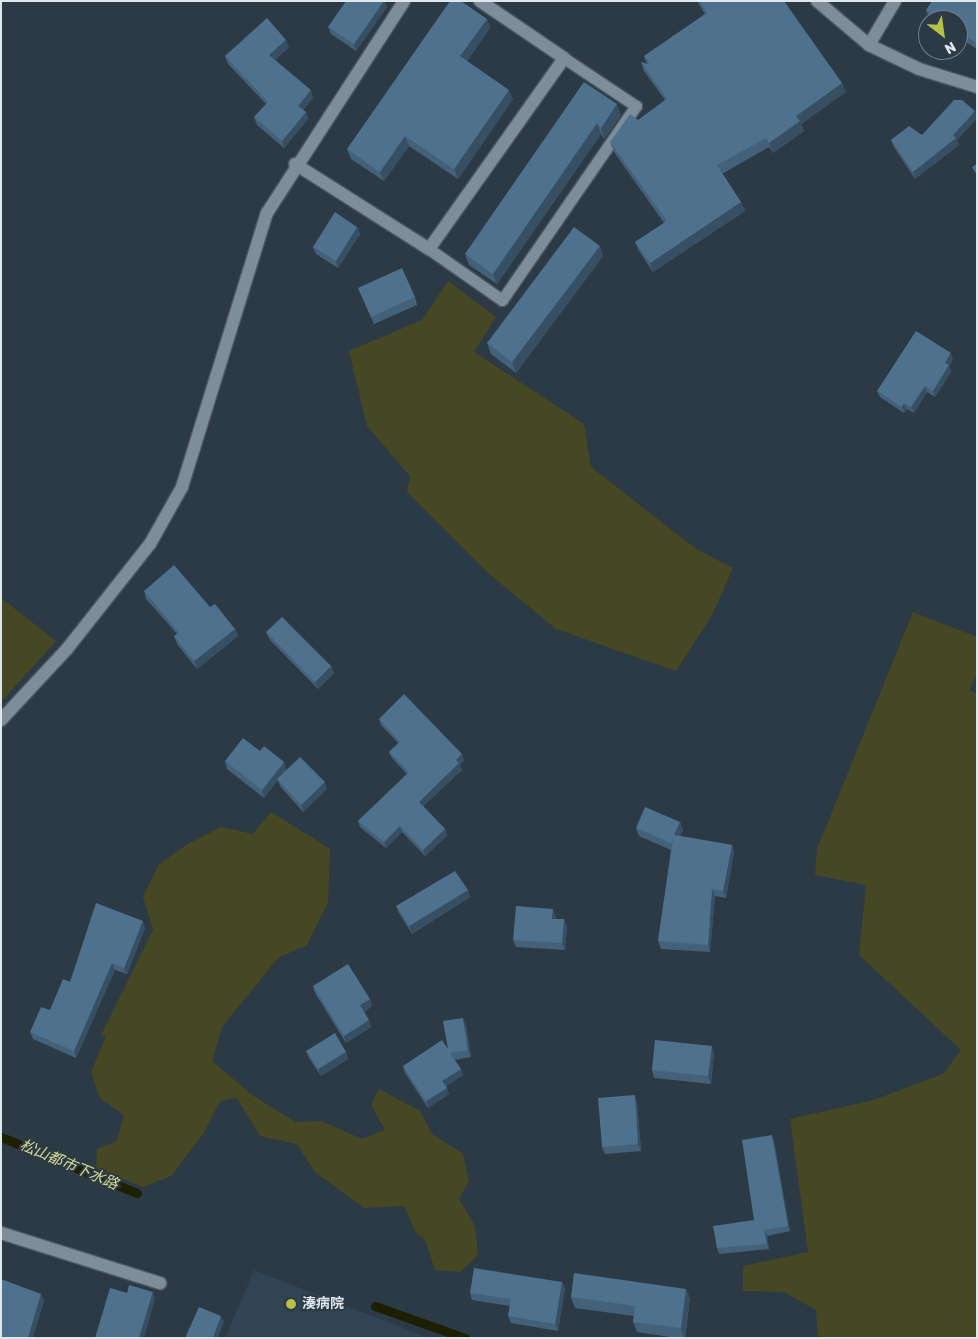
<!DOCTYPE html>
<meta charset="utf-8">
<style>
body{margin:0}
#map{position:relative;width:978px;height:1339px;overflow:hidden;background:#2c3a45;font-family:Rubik,"Noto Sans JP",sans-serif}
div>[style]{position:absolute}
[style*='--x']{left:calc(var(--x)*1px);top:calc(var(--y)*1px);width:calc(var(--w)*1px);rotate:calc(var(--a)*1deg)}
.built>*{inset:0;background:#314454}
.green>*{inset:0;background:#464824}
.stream>*{height:9px;margin:-4.5px;padding:0 4.5px;transform-origin:4.5px;border-radius:4.5px;background:#1d1f02}
.roads{filter:drop-shadow(1px 0 #4d5862) drop-shadow(-1px 0 #4d5862) drop-shadow(0 1px #4d5862) drop-shadow(0 -1px #4d5862)}
.service>*{height:11px;margin:-5.5px;padding:0 5.5px;transform-origin:5.5px;border-radius:5.5px;background:#7d8d9a}
.minor>*{height:12px;margin:-6px;padding:0 6px;transform-origin:6px;border-radius:6px;background:#7d8d9a}
.wall>*{inset:0;background:#436179}
.shaded-wall>*{inset:0;background:#374f63}
.building>*{inset:0;background:#4e718d}
.dots>*{width:14px;height:14px;translate:-50% -50%;box-sizing:border-box;border:2px solid #2c3a45;border-radius:50%}
span{translate:-50% -50%;white-space:nowrap;text-align:center;line-height:1.15;-webkit-text-stroke:4px #2c3a45;paint-order:stroke}
.poi-label{font-size:14px;color:#dee6ee;font-weight:700}
.left{translate:0 -50%;text-align:left}
.water-label{font-size:15px;color:#d2d893;font-style:italic}
.frame{position:absolute;inset:0;border:2px solid #dee6ee;pointer-events:none}
.north{position:absolute;left:918px;top:10px;width:50px;height:50px;box-sizing:border-box;background:#2c3a45;border:1px solid #737f89;border-radius:50%;rotate:150deg;font-size:14px;font-weight:700;line-height:20px;text-align:center;color:#dee6ee}
.north::after{content:'';display:block;margin:auto;width:18px;height:22px;background:#b9c046;clip-path:polygon(50% 0,100% 100%,50% 72%,0 100%)}
</style>
<div id="map">
<div class="built">
<div style="clip-path:polygon(254px 1270px,429px 1338px,225px 1338px)"></div>
</div>
<div class="green">
<div style="clip-path:polygon(448px 281px,496px 317px,474px 352px,584px 424px,591px 467px,696px 549px,733px 568px,712px 615px,676px 671px,556px 629px,487px 572px,407px 492px,410px 476px,367px 426px,349px 351px,422px 320px)"></div>
<div style="clip-path:polygon(1px 598px,56px 641px,1px 702px)"></div>
<div style="clip-path:polygon(913px 612px,977px 637px,977px 674px,969px 690px,977px 694px,977px 1338px,818px 1338px,816px 1310px,784px 1292px,743px 1291px,743px 1266px,808px 1252px,790px 1119px,874px 1100px,943px 1074px,961px 1050px,859px 955px,866px 885px,815px 875px,817px 849px)"></div>
<div style="clip-path:polygon(271px 812px,330px 849px,328px 902px,307px 945px,278px 958px,222px 1027px,212px 1061px,252px 1095px,295px 1122px,321px 1121px,362px 1139px,385px 1130px,371px 1105px,379px 1089px,420px 1111px,432px 1134px,463px 1154px,469px 1180px,459px 1199px,475px 1226px,478px 1255px,460px 1272px,435px 1270px,425px 1239px,416px 1233px,404px 1206px,364px 1208px,315px 1172px,297px 1144px,260px 1136px,237px 1098px,220px 1101px,203px 1134px,171px 1176px,143px 1187px,96px 1168px,97px 1149px,117px 1141px,124px 1115px,100px 1098px,91px 1072px,106px 1036px,101px 1035px,153px 930px,143px 897px,159px 864px,188px 844px,221px 827px,253px 834px)"></div>
</div>
<div class="stream">
<div style="--x:1;--y:1137;--w:147;--a:22.4"></div>
<div style="--x:375;--y:1306;--w:96;--a:19.6"></div>
</div>
<div class="roads">
<div class="service">
<div style="--x:429;--y:249;--w:89;--a:34.9"></div>
<div style="--x:502;--y:300;--w:236;--a:-55.4"></div>
<div style="--x:636;--y:106;--w:87;--a:-146.3"></div>
</div>
<div class="minor">
<div style="--x:817;--y:1;--w:68;--a:40.2"></div>
<div style="--x:869;--y:45;--w:55;--a:25.6"></div>
<div style="--x:919;--y:69;--w:61;--a:17.2"></div>
<div style="--x:869;--y:45;--w:51;--a:-59.4"></div>
<div style="--x:295;--y:164;--w:159;--a:32.4"></div>
<div style="--x:429;--y:249;--w:234;--a:-54.7"></div>
<div style="--x:564;--y:58;--w:102;--a:-145.8"></div>
<div style="--x:1;--y:720;--w:97;--a:-47.1"></div>
<div style="--x:67;--y:649;--w:134;--a:-51.7"></div>
<div style="--x:150;--y:544;--w:65;--a:-60.7"></div>
<div style="--x:182;--y:487;--w:287;--a:-72.8"></div>
<div style="--x:267;--y:213;--w:252;--a:-57.1"></div>
<div style="--x:1;--y:1233;--w:167;--a:17.5"></div>
</div>
</div>
<div class="wall">
<div style="clip-path:polygon(697px 1px,784px 1px,846px 92px,801px 124px,804px 131px,773px 153px,769px 147px,722px 174px,741px 202px,745px 211px,653px 272px,639px 251px,635px 242px,664px 223px,614px 152px,610px 142px,638px 120px,665px 100px,644px 71px,641px 62px,647px 64px,644px 56px,705px 14px)"></div>
<div style="clip-path:polygon(977px 1px,977px 49px,958px 37px,958px 20px,932px 20px,929px 18px,926px 10px)"></div>
<div style="clip-path:polygon(387px 7px,356px 51px,331px 34px,328px 27px)"></div>
<div style="clip-path:polygon(487px 19px,490px 28px,467px 61px,513px 99px,458px 179px,409px 146px,384px 181px,351px 159px,347px 149px)"></div>
<div style="clip-path:polygon(289px 47px,275px 60px,313px 98px,303px 110px,306px 112px,308px 119px,284px 148px,257px 125px,254px 117px,266px 104px,228px 64px,225px 56px)"></div>
<div style="clip-path:polygon(584px 82px,621px 115px,604px 139px,601px 134px,497px 284px,469px 265px,465px 254px)"></div>
<div style="clip-path:polygon(975px 111px,977px 118px,957px 140px,959px 145px,915px 179px,894px 147px,891px 140px,922px 135px)"></div>
<div style="clip-path:polygon(357px 227px,360px 234px,338px 268px,316px 254px,313px 247px)"></div>
<div style="clip-path:polygon(603px 256px,516px 373px,491px 354px,487px 343px)"></div>
<div style="clip-path:polygon(358px 288px,415px 297px,417px 305px,374px 324px)"></div>
<div style="clip-path:polygon(953px 360px,949px 366px,951px 372px,935px 397px,927px 392px,914px 413px,907px 409px,904px 413px,880px 397px,877px 391px)"></div>
<div style="clip-path:polygon(144px 591px,210px 607px,235px 629px,238px 636px,197px 669px,177px 644px,174px 636px,177px 634px,146px 599px)"></div>
<div style="clip-path:polygon(266px 632px,331px 666px,334px 673px,318px 689px,269px 639px)"></div>
<div style="clip-path:polygon(379px 719px,464px 760px,460px 765px,462px 770px,423px 806px,445px 829px,447px 836px,425px 856px,402px 832px,386px 848px,360px 827px,358px 821px,407px 774px,392px 758px,389px 752px,398px 743px,381px 725px)"></div>
<div style="clip-path:polygon(225px 761px,284px 762px,286px 770px,285px 772px,327px 789px,303px 812px,280px 786px,278px 780px,264px 798px,227px 769px)"></div>
<div style="clip-path:polygon(680px 822px,683px 830px,680px 836px,732px 845px,734px 852px,726px 898px,715px 896px,710px 952px,661px 949px,658px 941px,671px 850px,639px 836px,636px 828px)"></div>
<div style="clip-path:polygon(468px 890px,470px 897px,412px 934px,399px 913px,396px 906px)"></div>
<div style="clip-path:polygon(556px 916px,555px 919px,564px 919px,567px 927px,565px 950px,516px 947px,513px 940px)"></div>
<div style="clip-path:polygon(145px 928px,127px 974px,115px 970px,76px 1058px,33px 1039px,30px 1032px,50px 1010px,70px 982px)"></div>
<div style="clip-path:polygon(313px 986px,370px 999px,372px 1006px,364px 1012px,371px 1027px,346px 1043px,315px 993px)"></div>
<div style="clip-path:polygon(466px 1025px,471px 1057px,454px 1060px,461px 1069px,463px 1075px,446px 1086px,449px 1094px,428px 1108px,405px 1073px,403px 1066px,448px 1049px)"></div>
<div style="clip-path:polygon(306px 1051px,348px 1059px,321px 1076px,309px 1058px)"></div>
<div style="clip-path:polygon(714px 1053px,711px 1084px,654px 1078px,652px 1070px)"></div>
<div style="clip-path:polygon(637px 1102px,641px 1151px,605px 1154px,602px 1147px)"></div>
<div style="clip-path:polygon(774px 1141px,790px 1231px,767px 1236px,769px 1249px,719px 1254px,717px 1248px,754px 1220px)"></div>
<div style="clip-path:polygon(562px 1282px,565px 1289px,558px 1331px,511px 1323px,508px 1316px,510px 1306px,472px 1300px,470px 1293px)"></div>
<div style="clip-path:polygon(686px 1289px,690px 1299px,685px 1338px,676px 1338px,637px 1332px,633px 1322px,634px 1316px,575px 1308px,571px 1297px)"></div>
</div>
<div class="shaded-wall">
<div style="clip-path:polygon(384px 1px,385px 1px,387px 7px,356px 51px,354px 44px)"></div>
<div style="clip-path:polygon(487px 19px,490px 28px,464px 66px,460px 56px)"></div>
<div style="clip-path:polygon(286px 40px,289px 47px,272px 63px,269px 55px)"></div>
<div style="clip-path:polygon(842px 83px,846px 92px,801px 124px,804px 131px,773px 153px,769px 143px,796px 116px)"></div>
<div style="clip-path:polygon(311px 90px,313px 98px,301px 113px,298px 106px)"></div>
<div style="clip-path:polygon(509px 90px,513px 99px,458px 179px,454px 169px)"></div>
<div style="clip-path:polygon(617px 104px,621px 115px,604px 139px,601px 128px)"></div>
<div style="clip-path:polygon(975px 111px,977px 118px,957px 140px,959px 145px,915px 179px,913px 172px,953px 135px)"></div>
<div style="clip-path:polygon(306px 112px,308px 119px,284px 148px,282px 141px)"></div>
<div style="clip-path:polygon(597px 123px,601px 134px,497px 284px,493px 274px)"></div>
<div style="clip-path:polygon(405px 136px,409px 146px,384px 181px,380px 172px)"></div>
<div style="clip-path:polygon(741px 202px,745px 211px,653px 272px,650px 263px)"></div>
<div style="clip-path:polygon(357px 227px,360px 234px,338px 268px,336px 261px)"></div>
<div style="clip-path:polygon(600px 246px,603px 256px,516px 373px,512px 362px)"></div>
<div style="clip-path:polygon(951px 353px,953px 360px,949px 366px,951px 372px,935px 397px,933px 391px,945px 363px)"></div>
<div style="clip-path:polygon(925px 386px,927px 392px,914px 413px,911px 407px)"></div>
<div style="clip-path:polygon(904px 403px,907px 409px,904px 413px,902px 407px)"></div>
<div style="clip-path:polygon(235px 629px,238px 636px,197px 669px,194px 661px)"></div>
<div style="clip-path:polygon(331px 666px,334px 673px,318px 689px,315px 682px)"></div>
<div style="clip-path:polygon(462px 754px,464px 760px,460px 765px,462px 770px,421px 808px,419px 802px,456px 760px)"></div>
<div style="clip-path:polygon(284px 762px,286px 770px,264px 798px,262px 790px)"></div>
<div style="clip-path:polygon(325px 782px,327px 789px,303px 812px,301px 805px)"></div>
<div style="clip-path:polygon(680px 822px,683px 830px,677px 842px,674px 835px)"></div>
<div style="clip-path:polygon(400px 826px,402px 832px,386px 848px,384px 842px)"></div>
<div style="clip-path:polygon(445px 829px,447px 836px,425px 856px,423px 850px)"></div>
<div style="clip-path:polygon(732px 845px,734px 852px,726px 898px,723px 891px)"></div>
<div style="clip-path:polygon(712px 889px,715px 896px,710px 952px,708px 945px)"></div>
<div style="clip-path:polygon(468px 890px,470px 897px,412px 934px,409px 926px)"></div>
<div style="clip-path:polygon(553px 909px,556px 916px,555px 926px,552px 919px)"></div>
<div style="clip-path:polygon(564px 919px,567px 927px,565px 950px,562px 943px)"></div>
<div style="clip-path:polygon(143px 921px,145px 928px,127px 974px,124px 968px)"></div>
<div style="clip-path:polygon(112px 963px,115px 970px,76px 1058px,74px 1051px)"></div>
<div style="clip-path:polygon(370px 999px,372px 1006px,362px 1012px,360px 1005px)"></div>
<div style="clip-path:polygon(463px 1018px,466px 1025px,471px 1057px,468px 1050px)"></div>
<div style="clip-path:polygon(369px 1020px,371px 1027px,346px 1043px,344px 1036px)"></div>
<div style="clip-path:polygon(712px 1046px,714px 1053px,711px 1084px,708px 1076px)"></div>
<div style="clip-path:polygon(346px 1052px,348px 1059px,321px 1076px,318px 1069px)"></div>
<div style="clip-path:polygon(461px 1069px,463px 1075px,445px 1087px,442px 1081px)"></div>
<div style="clip-path:polygon(447px 1088px,449px 1094px,428px 1108px,426px 1101px)"></div>
<div style="clip-path:polygon(635px 1095px,637px 1102px,641px 1151px,638px 1144px)"></div>
<div style="clip-path:polygon(772px 1135px,774px 1141px,790px 1231px,788px 1226px)"></div>
<div style="clip-path:polygon(764px 1230px,767px 1236px,769px 1249px,767px 1244px)"></div>
<div style="clip-path:polygon(562px 1282px,565px 1289px,558px 1331px,555px 1324px)"></div>
<div style="clip-path:polygon(686px 1289px,690px 1299px,684px 1338px,681px 1328px)"></div>
<div style="clip-path:polygon(153px 1292px,155px 1299px,144px 1338px,139px 1338px)"></div>
<div style="clip-path:polygon(41px 1294px,44px 1301px,33px 1338px,28px 1338px)"></div>
<div style="clip-path:polygon(221px 1316px,224px 1322px,218px 1338px,213px 1338px)"></div>
</div>
<div class="building">
<div style="clip-path:polygon(346px 1px,384px 1px,354px 44px,328px 27px)"></div>
<div style="clip-path:polygon(450px 1px,461px 1px,487px 19px,460px 56px,509px 90px,454px 169px,405px 136px,380px 172px,347px 149px)"></div>
<div style="clip-path:polygon(700px 1px,784px 1px,842px 83px,796px 116px,800px 121px,769px 143px,766px 138px,717px 165px,741px 202px,650px 263px,635px 242px,667px 221px,610px 142px,630px 114px,638px 120px,667px 99px,641px 62px,650px 65px,644px 56px,707px 13px)"></div>
<div style="clip-path:polygon(932px 1px,977px 1px,977px 43px,958px 31px,958px 20px,941px 20px,926px 10px)"></div>
<div style="clip-path:polygon(267px 18px,286px 40px,269px 55px,311px 90px,298px 106px,306px 112px,282px 141px,254px 117px,268px 102px,225px 56px)"></div>
<div style="clip-path:polygon(584px 82px,617px 104px,601px 128px,597px 123px,493px 274px,465px 254px)"></div>
<div style="clip-path:polygon(954px 100px,962px 100px,975px 111px,953px 135px,956px 138px,913px 172px,891px 140px,909px 126px,922px 135px)"></div>
<div style="clip-path:polygon(977px 164px,977px 175px,972px 167px)"></div>
<div style="clip-path:polygon(335px 212px,357px 227px,336px 261px,313px 247px)"></div>
<div style="clip-path:polygon(574px 227px,600px 246px,512px 362px,487px 343px)"></div>
<div style="clip-path:polygon(402px 268px,415px 297px,371px 317px,358px 288px)"></div>
<div style="clip-path:polygon(916px 331px,951px 353px,945px 363px,949px 365px,933px 391px,925px 386px,911px 407px,904px 403px,902px 407px,877px 391px)"></div>
<div style="clip-path:polygon(174px 565px,210px 607px,215px 604px,235px 629px,194px 661px,174px 636px,179px 633px,144px 591px)"></div>
<div style="clip-path:polygon(282px 617px,331px 666px,315px 682px,266px 632px)"></div>
<div style="clip-path:polygon(404px 694px,462px 754px,456px 760px,459px 763px,419px 802px,445px 829px,423px 850px,400px 826px,384px 842px,358px 821px,409px 772px,389px 752px,400px 742px,379px 719px)"></div>
<div style="clip-path:polygon(243px 738px,260px 751px,264px 746px,284px 762px,262px 790px,225px 761px)"></div>
<div style="clip-path:polygon(300px 757px,325px 782px,301px 805px,277px 779px)"></div>
<div style="clip-path:polygon(645px 807px,680px 822px,674px 835px,732px 845px,723px 891px,712px 889px,708px 945px,658px 941px,673px 839px,671px 843px,636px 828px)"></div>
<div style="clip-path:polygon(455px 871px,468px 890px,409px 926px,396px 906px)"></div>
<div style="clip-path:polygon(96px 903px,143px 921px,124px 968px,112px 963px,74px 1051px,30px 1032px,41px 1007px,50px 1010px,63px 979px,70px 982px)"></div>
<div style="clip-path:polygon(516px 906px,553px 909px,552px 919px,564px 919px,562px 943px,513px 940px)"></div>
<div style="clip-path:polygon(348px 964px,370px 999px,360px 1005px,369px 1020px,344px 1036px,313px 986px)"></div>
<div style="clip-path:polygon(463px 1018px,468px 1050px,450px 1053px,461px 1069px,442px 1081px,447px 1088px,426px 1101px,403px 1066px,442px 1040px,448px 1049px,443px 1021px)"></div>
<div style="clip-path:polygon(335px 1033px,346px 1052px,318px 1069px,306px 1051px)"></div>
<div style="clip-path:polygon(655px 1040px,712px 1046px,708px 1076px,652px 1070px)"></div>
<div style="clip-path:polygon(635px 1095px,638px 1144px,602px 1147px,598px 1098px)"></div>
<div style="clip-path:polygon(772px 1135px,788px 1226px,764px 1230px,767px 1244px,717px 1248px,713px 1226px,754px 1220px,742px 1140px)"></div>
<div style="clip-path:polygon(474px 1268px,562px 1282px,555px 1324px,508px 1316px,511px 1299px,470px 1293px)"></div>
<div style="clip-path:polygon(574px 1273px,686px 1289px,681px 1328px,633px 1322px,635px 1306px,571px 1297px)"></div>
<div style="clip-path:polygon(1px 1279px,41px 1294px,28px 1338px,1px 1338px)"></div>
<div style="clip-path:polygon(129px 1285px,153px 1292px,139px 1338px,95px 1338px,110px 1288px,127px 1293px)"></div>
<div style="clip-path:polygon(199px 1307px,221px 1316px,213px 1338px,185px 1338px)"></div>
</div>
<div class="dots">
<div style="left:291px;top:1304px;background:#b9c046"></div>
</div>
<div class="poi-label">
<span class="left" style="left:302px;top:1304px">湊病院</span>
</div>
<div class="water-label">
<span style="left:69px;top:1165px;rotate:23deg">松山都市下水路</span>
</div>
<div class="frame"></div>
<div class="north">N</div>
</div>
